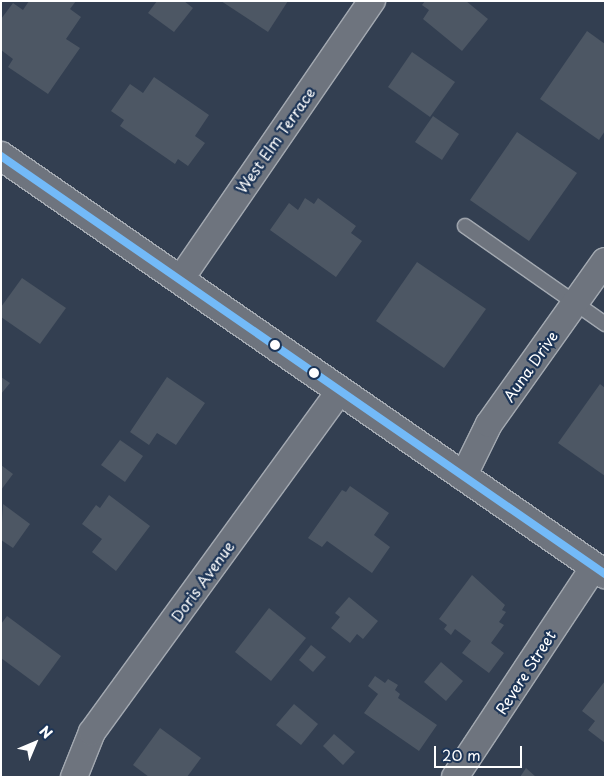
<!DOCTYPE html>
<style>
body{margin:0}
#map{position:relative;width:606px;height:778px;overflow:hidden;background:#333f51;font-family:"Playpen Sans",sans-serif}
div>[style]{position:absolute}
[style*='--x']{left:calc(var(--x)*1px);top:calc(var(--y)*1px);width:calc(var(--w)*1px);rotate:calc(var(--a)*1deg)}
.building>*{inset:0;background:#4d5764}
.roads{filter:drop-shadow(1px 0 #a3a9b1) drop-shadow(-1px 0 #a3a9b1) drop-shadow(0 1px #a3a9b1) drop-shadow(0 -1px #a3a9b1)}
.lane>*{height:14px;margin:-7px;padding:0 7px;transform-origin:7px;border-radius:7px;background:#6e747e}
.street>*{height:26px;margin:-13px;padding:0 13px;transform-origin:13px;border-radius:13px;background:#6e747e}
.secondary>*{height:28px;margin:-14px;padding:0 14px;transform-origin:14px;border-radius:14px;background:#6e747e}
.bus-1>*{height:8px;margin:-4px;padding:0 4px;transform-origin:4px;border-radius:4px;background:#73baf8}
.dots>*{width:14px;height:14px;translate:-50% -50%;box-sizing:border-box;border:2px solid #1d3557;border-radius:50%}
span{translate:-50% -50%;white-space:nowrap;text-align:center;line-height:1.15;-webkit-text-stroke:4.5px #1d3557;paint-order:stroke}
.street-label{font-size:15px;color:#fff}
.frame{position:absolute;inset:0;border:2px solid #fff;pointer-events:none}
.north{position:absolute;left:10px;top:718px;width:50px;height:50px;-webkit-text-stroke:4px #1d3557;paint-order:stroke;rotate:45deg;font-size:14px;font-weight:700;line-height:20px;text-align:center;color:#fff}
.north::after{content:'';display:block;margin:auto;width:18px;height:22px;background:#fff;clip-path:polygon(50% 0,100% 100%,50% 72%,0 100%)}
.scale{position:absolute;left:434px;top:746px;width:88px;height:22px;box-sizing:border-box;border:2px solid #fff;border-top:0;padding-left:6px;font-size:15px;line-height:18px;white-space:nowrap;color:#fff;-webkit-text-stroke:4px #1d3557;paint-order:stroke}
</style>
<div id="map">
<div class="building">
<div style="clip-path:polygon(29px 1px,76px 1px,70px 9px,81px 17px,66px 39px,80px 48px,48px 94px,8px 67px,13px 59px,1px 50px,1px 19px,13px 3px,23px 10px)"></div>
<div style="clip-path:polygon(157px 1px,184px 1px,193px 8px,174px 32px,148px 13px)"></div>
<div style="clip-path:polygon(221px 1px,288px 1px,268px 32px)"></div>
<div style="clip-path:polygon(425px 1px,466px 1px,488px 19px,462px 51px,423px 19px,429px 10px,422px 5px)"></div>
<div style="clip-path:polygon(587px 31px,605px 44px,605px 131px,599px 140px,540px 99px)"></div>
<div style="clip-path:polygon(412px 52px,455px 82px,430px 117px,388px 87px)"></div>
<div style="clip-path:polygon(154px 77px,209px 115px,195px 136px,205px 143px,188px 166px,178px 159px,175px 164px,120px 126px,124px 120px,111px 111px,130px 84px,143px 93px)"></div>
<div style="clip-path:polygon(433px 116px,459px 134px,442px 160px,415px 142px)"></div>
<div style="clip-path:polygon(517px 132px,577px 173px,529px 241px,470px 200px)"></div>
<div style="clip-path:polygon(305px 198px,314px 204px,318px 198px,356px 226px,351px 233px,362px 241px,336px 277px,270px 230px,289px 203px,298px 210px)"></div>
<div style="clip-path:polygon(417px 262px,486px 309px,444px 368px,376px 321px)"></div>
<div style="clip-path:polygon(22px 278px,66px 308px,40px 344px,1px 317px,1px 307px)"></div>
<div style="clip-path:polygon(1px 377px,10px 383px,1px 394px)"></div>
<div style="clip-path:polygon(167px 377px,205px 403px,176px 445px,157px 433px,149px 445px,130px 432px)"></div>
<div style="clip-path:polygon(600px 384px,605px 388px,605px 476px,558px 443px)"></div>
<div style="clip-path:polygon(120px 440px,143px 456px,125px 482px,101px 465px)"></div>
<div style="clip-path:polygon(1px 465px,13px 474px,1px 490px)"></div>
<div style="clip-path:polygon(350px 486px,389px 513px,374px 535px,390px 547px,372px 573px,327px 541px,322px 547px,308px 538px,342px 490px,346px 492px)"></div>
<div style="clip-path:polygon(109px 495px,150px 526px,116px 571px,92px 552px,102px 539px,82px 524px,96px 505px,100px 508px)"></div>
<div style="clip-path:polygon(3px 504px,30px 524px,13px 548px,1px 540px)"></div>
<div style="clip-path:polygon(472px 575px,505px 605px,502px 610px,506px 612px,499px 622px,504px 625px,491px 643px,504px 653px,489px 673px,462px 653px,471px 641px,455px 629px,451px 635px,444px 629px,447px 625px,439px 619px)"></div>
<div style="clip-path:polygon(349px 597px,378px 621px,363px 639px,357px 634px,350px 643px,331px 628px,340px 617px,335px 613px)"></div>
<div style="clip-path:polygon(269px 608px,306px 638px,271px 681px,235px 652px)"></div>
<div style="clip-path:polygon(7px 616px,61px 656px,39px 686px,1px 658px,1px 624px)"></div>
<div style="clip-path:polygon(311px 645px,326px 657px,313px 672px,299px 660px)"></div>
<div style="clip-path:polygon(441px 662px,463px 681px,446px 701px,424px 682px)"></div>
<div style="clip-path:polygon(375px 676px,385px 683px,388px 679px,398px 685px,395px 690px,400px 694px,398px 698px,437px 725px,419px 751px,364px 713px,378px 694px,368px 686px)"></div>
<div style="clip-path:polygon(605px 681px,605px 743px,588px 730px,595px 721px,582px 711px)"></div>
<div style="clip-path:polygon(294px 704px,318px 724px,301px 745px,276px 725px)"></div>
<div style="clip-path:polygon(160px 728px,201px 758px,187px 777px,149px 777px,133px 765px)"></div>
<div style="clip-path:polygon(334px 734px,355px 752px,343px 765px,323px 746px)"></div>
<div style="clip-path:polygon(526px 768px,536px 777px,520px 777px)"></div>
</div>
<div class="roads">
<div class="lane">
<div style="--x:465;--y:226;--w:171;--a:35"></div>
</div>
<div class="street">
<div style="--x:180;--y:280;--w:339;--a:-55.5"></div>
<div style="--x:463;--y:477;--w:59;--a:-63.9"></div>
<div style="--x:489;--y:424;--w:200;--a:-54.6"></div>
<div style="--x:74;--y:777;--w:48;--a:-68.2"></div>
<div style="--x:92;--y:732;--w:422;--a:-54"></div>
<div style="--x:455;--y:777;--w:252;--a:-56.5"></div>
</div>
<div class="secondary">
<div style="--x:1;--y:156;--w:735;--a:34.69"></div>
</div>
</div>
<div class="bus-1">
<div style="--x:1;--y:156;--w:735;--a:34.69"></div>
</div>
<div class="dots">
<div style="left:275px;top:345px;background:#fff"></div>
<div style="left:314px;top:373px;background:#fff"></div>
</div>
<div class="street-label">
<span style="left:275px;top:140px;rotate:-55deg">West Elm Terrace</span>
<span style="left:530px;top:366px;rotate:-55deg">Auna Drive</span>
<span style="left:202px;top:581px;rotate:-54deg">Doris Avenue</span>
<span style="left:525px;top:672px;rotate:-57deg">Revere Street</span>
</div>
<div class="frame"></div>
<div class="north">N</div>
<div class="scale">20 m</div>
</div>
